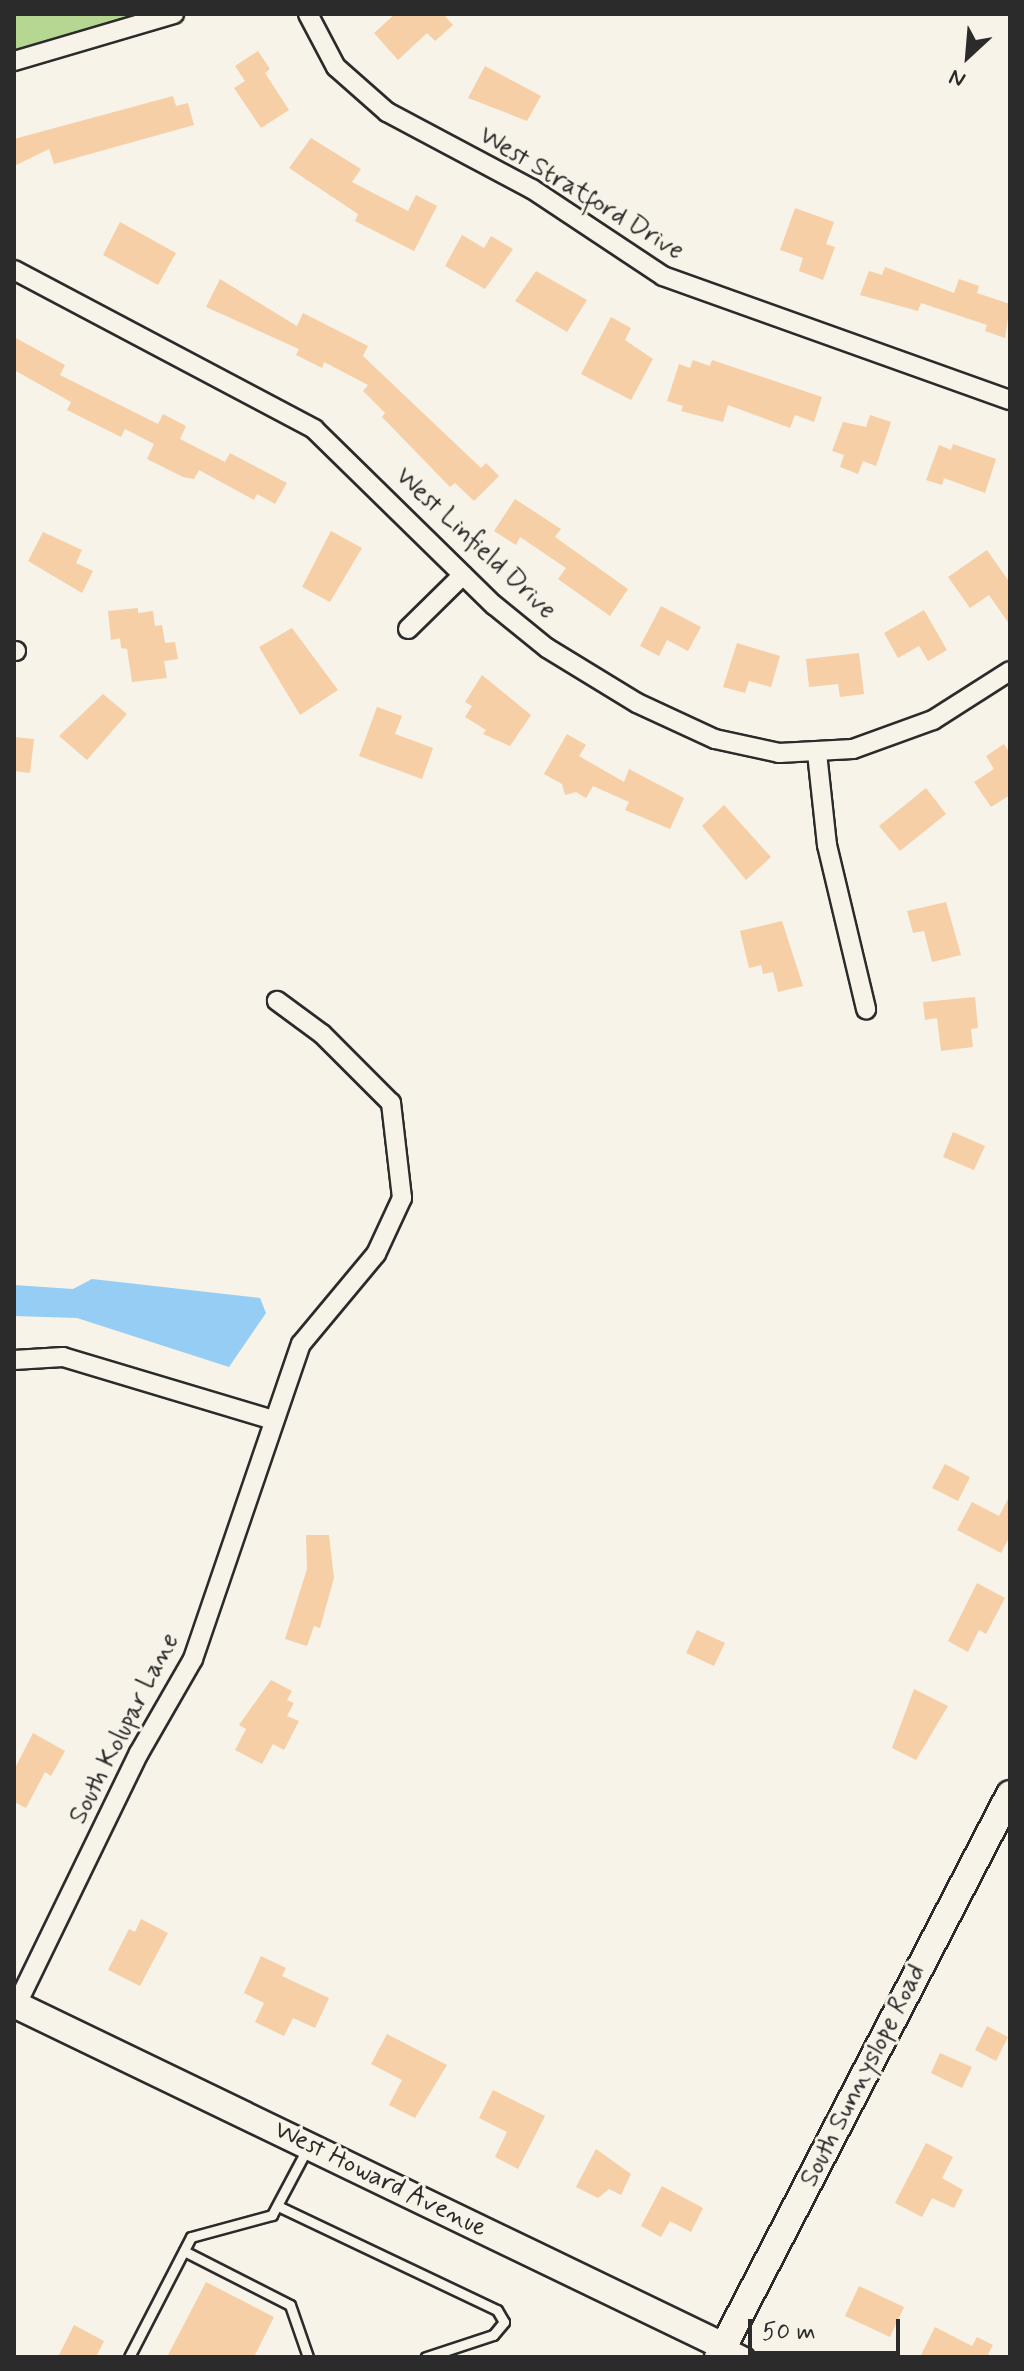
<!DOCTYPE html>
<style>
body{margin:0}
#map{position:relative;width:1024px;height:2371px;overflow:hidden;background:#f7f3e8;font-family:Mynerve,sans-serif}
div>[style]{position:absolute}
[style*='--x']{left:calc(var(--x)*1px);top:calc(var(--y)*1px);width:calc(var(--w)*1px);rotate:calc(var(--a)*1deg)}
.green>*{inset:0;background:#b6d791}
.water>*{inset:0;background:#95cdf4}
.building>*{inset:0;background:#f6cfa6}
.roads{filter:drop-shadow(2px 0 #2b2b2b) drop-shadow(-2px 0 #2b2b2b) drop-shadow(0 2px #2b2b2b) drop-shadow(0 -2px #2b2b2b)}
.lane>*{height:9px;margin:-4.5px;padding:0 4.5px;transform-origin:4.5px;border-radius:4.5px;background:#f7f3e8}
.street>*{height:18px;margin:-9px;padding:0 9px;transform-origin:9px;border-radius:9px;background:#f7f3e8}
.secondary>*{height:26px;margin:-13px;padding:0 13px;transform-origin:13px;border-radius:13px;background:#f7f3e8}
span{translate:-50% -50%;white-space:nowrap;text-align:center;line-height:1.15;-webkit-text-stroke:6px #f7f3e8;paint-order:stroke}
.street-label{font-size:26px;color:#2b2b2b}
.frame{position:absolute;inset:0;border:16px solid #2b2b2b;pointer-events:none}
.north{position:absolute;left:928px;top:16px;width:80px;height:80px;-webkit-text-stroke:6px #f7f3e8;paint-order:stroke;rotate:206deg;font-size:22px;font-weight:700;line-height:32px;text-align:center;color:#2b2b2b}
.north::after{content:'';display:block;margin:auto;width:28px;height:36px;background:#2b2b2b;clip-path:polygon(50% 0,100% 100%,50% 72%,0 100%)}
.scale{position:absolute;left:748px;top:2319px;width:152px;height:36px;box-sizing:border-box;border:4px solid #2b2b2b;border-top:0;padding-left:10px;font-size:24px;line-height:28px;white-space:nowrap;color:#2b2b2b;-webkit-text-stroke:6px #f7f3e8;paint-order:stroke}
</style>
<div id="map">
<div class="green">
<div style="clip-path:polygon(14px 14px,174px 14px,14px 61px)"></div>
</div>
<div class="water">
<div style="clip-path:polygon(92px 1279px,260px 1298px,266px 1313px,229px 1367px,77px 1318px,14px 1316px,14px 1285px,73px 1289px)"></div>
</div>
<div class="building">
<div style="clip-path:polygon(395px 14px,443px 14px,453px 25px,435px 41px,427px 33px,398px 60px,374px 33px)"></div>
<div style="clip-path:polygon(258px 51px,270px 69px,265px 73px,289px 110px,261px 128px,234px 88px,245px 81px,235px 66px)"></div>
<div style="clip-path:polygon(485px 66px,541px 96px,527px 121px,468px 98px)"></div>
<div style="clip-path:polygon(173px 96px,176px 106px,188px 103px,194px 125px,54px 164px,49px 149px,14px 166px,14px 139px)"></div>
<div style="clip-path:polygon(311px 138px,361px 169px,352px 182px,408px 211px,416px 195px,437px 206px,414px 251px,355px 221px,358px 214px,289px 168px)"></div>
<div style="clip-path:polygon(795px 208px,834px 222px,826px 244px,835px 247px,823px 280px,799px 271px,803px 258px,780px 250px)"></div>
<div style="clip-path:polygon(120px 222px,176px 253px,158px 285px,103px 255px)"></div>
<div style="clip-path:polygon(462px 235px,484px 248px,491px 236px,513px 249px,485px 289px,445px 266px)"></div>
<div style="clip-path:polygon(885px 267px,954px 293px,959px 279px,979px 286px,977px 293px,1010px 304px,1005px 338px,985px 331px,987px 325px,921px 303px,918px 311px,860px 295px,869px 271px,882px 275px)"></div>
<div style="clip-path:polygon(536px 271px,587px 300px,567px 332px,515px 301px)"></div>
<div style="clip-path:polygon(220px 279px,297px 326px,303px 313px,368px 346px,363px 356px,481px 468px,486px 463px,499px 476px,474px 501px,455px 483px,450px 487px,382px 417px,385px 413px,363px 391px,368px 385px,324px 362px,322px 368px,296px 355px,299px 349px,206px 307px)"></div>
<div style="clip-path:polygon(611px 317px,631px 328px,625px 340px,653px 359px,631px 400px,581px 374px)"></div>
<div style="clip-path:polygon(14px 337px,65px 365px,60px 375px,158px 424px,163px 414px,186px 426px,180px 439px,225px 462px,230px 453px,287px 483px,275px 504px,257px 494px,254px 500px,199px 470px,194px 479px,183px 477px,147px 459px,154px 444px,125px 429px,121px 437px,67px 410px,71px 402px,14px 370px)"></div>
<div style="clip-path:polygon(693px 360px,710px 366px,712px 360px,822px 397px,814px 422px,795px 415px,790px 428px,728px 405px,723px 422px,681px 411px,683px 406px,667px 401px,679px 364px,690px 368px)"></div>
<div style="clip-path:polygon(870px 415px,891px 422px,876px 466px,863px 461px,858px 474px,840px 467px,844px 455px,832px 451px,843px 422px,866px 427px)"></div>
<div style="clip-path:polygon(953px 444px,996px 459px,985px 493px,944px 478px,942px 485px,926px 480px,939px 445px,951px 450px)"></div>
<div style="clip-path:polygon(515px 499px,561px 529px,555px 537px,628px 589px,610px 616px,558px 579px,566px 568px,520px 537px,516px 545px,494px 531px)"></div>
<div style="clip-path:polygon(331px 531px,362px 548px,330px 602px,302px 587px)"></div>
<div style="clip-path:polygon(43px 532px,82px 550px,76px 563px,93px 571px,82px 593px,28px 561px)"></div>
<div style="clip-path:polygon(987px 550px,1010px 583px,1010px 625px,989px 595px,970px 608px,948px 577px)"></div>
<div style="clip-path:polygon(661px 606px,701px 627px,688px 651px,667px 640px,659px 656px,640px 646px)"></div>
<div style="clip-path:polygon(138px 608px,138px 613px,153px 611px,155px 626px,162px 625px,165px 643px,175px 642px,178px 659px,164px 661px,167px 678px,132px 682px,127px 649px,121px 648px,120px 638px,111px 640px,108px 611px)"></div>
<div style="clip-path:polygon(924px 610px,947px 650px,928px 661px,919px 646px,898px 658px,884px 633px)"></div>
<div style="clip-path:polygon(292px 628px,338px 690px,300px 715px,259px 647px)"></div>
<div style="clip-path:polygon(737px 643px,780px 656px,771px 687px,749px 681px,745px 693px,723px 687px)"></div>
<div style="clip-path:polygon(859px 653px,864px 694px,840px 697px,838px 684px,809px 687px,806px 659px)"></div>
<div style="clip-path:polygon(482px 675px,531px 715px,510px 746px,483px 734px,486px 730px,465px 717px,472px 706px,465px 702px)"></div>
<div style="clip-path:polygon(103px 694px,127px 714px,87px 760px,59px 736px)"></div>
<div style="clip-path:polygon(377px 707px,402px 716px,395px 734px,433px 748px,422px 779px,359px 756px)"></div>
<div style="clip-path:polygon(567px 734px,586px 745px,579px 756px,624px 782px,629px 769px,684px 798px,670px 829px,625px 810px,629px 802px,593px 786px,586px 798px,576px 792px,565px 795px,562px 784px,544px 774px)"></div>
<div style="clip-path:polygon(14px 737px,34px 739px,30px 773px,14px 771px)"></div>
<div style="clip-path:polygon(1004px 744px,1010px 753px,1010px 795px,991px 807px,974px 782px,994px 769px,986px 756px)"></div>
<div style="clip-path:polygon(926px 788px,946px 814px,900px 851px,879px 826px)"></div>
<div style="clip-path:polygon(724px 805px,771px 857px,746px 880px,702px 826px)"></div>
<div style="clip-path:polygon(946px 902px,961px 955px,932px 962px,924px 931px,913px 933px,907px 911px)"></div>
<div style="clip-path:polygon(782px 921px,803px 986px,778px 992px,773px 972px,763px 974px,761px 965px,749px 968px,740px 931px)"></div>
<div style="clip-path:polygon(975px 997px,978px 1028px,971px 1029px,973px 1047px,941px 1051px,937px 1018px,925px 1020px,923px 1002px)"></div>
<div style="clip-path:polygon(953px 1132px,985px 1146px,974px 1170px,943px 1157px)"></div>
<div style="clip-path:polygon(945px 1464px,970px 1477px,958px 1501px,932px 1488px)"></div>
<div style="clip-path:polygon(1010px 1495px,1010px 1536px,1001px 1553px,957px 1530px,972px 1502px,999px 1516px)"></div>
<div style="clip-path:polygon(306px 1535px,329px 1535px,334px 1578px,320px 1628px,314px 1626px,307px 1646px,285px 1639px,307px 1569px)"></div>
<div style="clip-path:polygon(977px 1583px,1005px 1598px,986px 1634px,979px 1630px,968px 1652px,948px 1641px)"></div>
<div style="clip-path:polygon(697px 1630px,725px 1643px,714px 1666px,686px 1653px)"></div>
<div style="clip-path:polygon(271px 1680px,292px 1691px,287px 1700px,294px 1703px,287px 1716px,299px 1721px,284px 1750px,273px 1744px,262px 1764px,235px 1750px,246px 1729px,239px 1725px)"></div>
<div style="clip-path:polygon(914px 1689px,948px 1706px,916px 1760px,892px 1748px)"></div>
<div style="clip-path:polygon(33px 1733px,65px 1751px,51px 1776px,45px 1772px,26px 1808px,14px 1802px,14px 1770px)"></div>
<div style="clip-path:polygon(141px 1919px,168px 1933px,140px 1986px,108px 1970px,129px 1929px,135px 1932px)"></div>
<div style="clip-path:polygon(261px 1956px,286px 1968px,282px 1976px,329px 1998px,315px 2028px,293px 2018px,284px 2036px,255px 2022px,264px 2003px,244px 1993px)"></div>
<div style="clip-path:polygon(987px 2026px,1008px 2037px,996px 2061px,975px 2050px)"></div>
<div style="clip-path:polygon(387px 2034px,447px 2065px,415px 2118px,389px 2105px,402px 2080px,371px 2064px)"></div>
<div style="clip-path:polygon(940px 2053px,972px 2067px,962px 2088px,931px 2073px)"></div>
<div style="clip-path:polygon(493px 2090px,545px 2116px,518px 2169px,495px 2157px,507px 2132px,479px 2118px)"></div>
<div style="clip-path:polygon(926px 2143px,953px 2157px,942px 2178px,963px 2190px,954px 2208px,932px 2198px,922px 2217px,895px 2203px)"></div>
<div style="clip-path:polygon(596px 2149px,631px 2174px,621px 2195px,609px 2189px,598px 2198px,576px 2187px)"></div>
<div style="clip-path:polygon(662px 2186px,703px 2208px,691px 2232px,670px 2221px,661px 2237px,641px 2226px)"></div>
<div style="clip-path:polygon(206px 2282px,274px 2317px,254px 2357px,167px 2357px)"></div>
<div style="clip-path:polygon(859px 2286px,904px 2307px,890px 2337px,845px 2316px)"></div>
<div style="clip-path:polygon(74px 2325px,104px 2341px,96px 2357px,58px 2357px)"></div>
<div style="clip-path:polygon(935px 2327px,972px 2346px,977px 2337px,993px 2345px,988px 2354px,993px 2357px,920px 2357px)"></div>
</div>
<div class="roads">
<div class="lane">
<div style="--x:280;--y:2207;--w:240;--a:25.4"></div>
<div style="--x:497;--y:2310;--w:14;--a:60"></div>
<div style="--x:504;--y:2322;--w:17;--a:130"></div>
<div style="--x:493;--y:2335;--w:71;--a:161.8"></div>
<div style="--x:184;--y:2251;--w:119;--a:27"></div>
<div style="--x:290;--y:2305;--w:55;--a:70.9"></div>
<div style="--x:129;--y:2357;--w:135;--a:-62.7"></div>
<div style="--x:191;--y:2237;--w:84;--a:-15.2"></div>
<div style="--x:272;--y:2215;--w:75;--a:-62.1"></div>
</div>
<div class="street">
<div style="--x:308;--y:14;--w:60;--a:62.2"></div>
<div style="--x:336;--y:67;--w:68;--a:41.4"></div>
<div style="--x:387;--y:112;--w:164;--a:28"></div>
<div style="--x:532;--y:189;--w:157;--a:33.6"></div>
<div style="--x:663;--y:276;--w:368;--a:19.7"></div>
<div style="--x:14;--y:61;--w:167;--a:-16.4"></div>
<div style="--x:14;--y:270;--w:340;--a:27.9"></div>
<div style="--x:314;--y:429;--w:252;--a:44.4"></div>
<div style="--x:494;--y:605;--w:68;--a:39.1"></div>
<div style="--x:547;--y:648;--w:105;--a:31.4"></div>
<div style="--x:637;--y:703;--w:86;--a:24.8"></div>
<div style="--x:715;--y:739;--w:66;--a:12.3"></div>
<div style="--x:779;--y:753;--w:74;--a:-3.1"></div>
<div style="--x:853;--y:749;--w:85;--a:-19.9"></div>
<div style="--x:933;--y:720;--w:91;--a:-32.5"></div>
<div style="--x:408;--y:629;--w:77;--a:-44.5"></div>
<div style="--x:14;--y:651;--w:2;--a:0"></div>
<div style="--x:817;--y:753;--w:93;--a:83.8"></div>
<div style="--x:827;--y:845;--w:169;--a:76.6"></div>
<div style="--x:14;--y:1360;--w:49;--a:-3.5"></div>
<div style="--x:63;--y:1357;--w:219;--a:16.7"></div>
<div style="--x:16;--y:2006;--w:281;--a:-64.1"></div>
<div style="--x:139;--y:1753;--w:108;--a:-60.1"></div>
<div style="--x:193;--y:1659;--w:333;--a:-71.1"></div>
<div style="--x:301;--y:1344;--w:117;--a:-50.2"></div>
<div style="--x:376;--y:1254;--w:62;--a:-65.1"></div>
<div style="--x:402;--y:1198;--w:96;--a:-96.6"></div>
<div style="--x:391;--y:1103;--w:98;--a:-135"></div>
<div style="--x:322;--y:1034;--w:56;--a:-143.7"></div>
<div style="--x:723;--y:2346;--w:25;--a:27"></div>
</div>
<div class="secondary">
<div style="--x:14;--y:2004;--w:787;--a:25.75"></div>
<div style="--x:718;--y:2357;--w:634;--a:-62.59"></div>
</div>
</div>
<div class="street-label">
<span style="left:581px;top:194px;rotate:31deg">West Stratford Drive</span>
<span style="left:475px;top:544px;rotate:43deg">West Linfield Drive</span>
<span style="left:125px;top:1729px;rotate:-63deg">South Kolupar Lane</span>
<span style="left:864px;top:2076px;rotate:-63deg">South Sunnyslope Road</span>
<span style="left:380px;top:2180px;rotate:26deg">West Howard Avenue</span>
</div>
<div class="frame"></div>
<div class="north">N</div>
<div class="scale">50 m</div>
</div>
